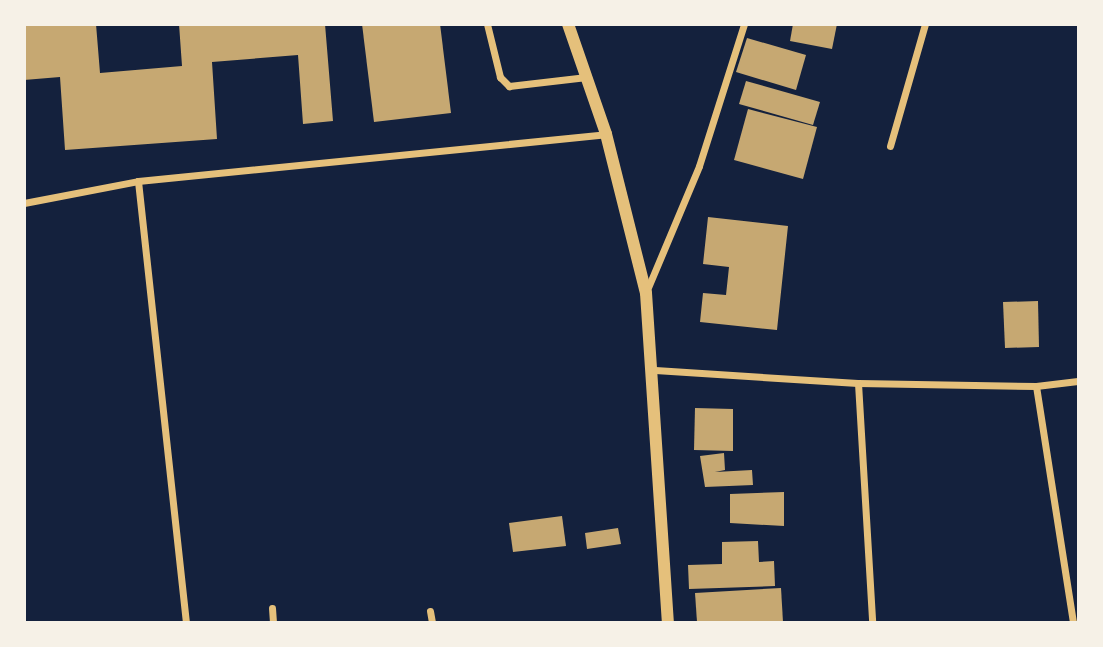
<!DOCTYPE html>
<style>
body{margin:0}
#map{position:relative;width:1103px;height:647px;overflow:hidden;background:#14213d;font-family:"Source Serif 4",serif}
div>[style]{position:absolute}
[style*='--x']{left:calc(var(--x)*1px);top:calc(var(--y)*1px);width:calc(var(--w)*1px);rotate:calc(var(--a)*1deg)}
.building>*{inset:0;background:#c6a872}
.minor>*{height:7px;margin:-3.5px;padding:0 3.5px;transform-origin:3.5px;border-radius:3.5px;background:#e5c07b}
.tertiary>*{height:12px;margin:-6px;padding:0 6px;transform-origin:6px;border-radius:6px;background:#e5c07b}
span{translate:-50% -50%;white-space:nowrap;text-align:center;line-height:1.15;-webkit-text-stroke:6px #f6f1e7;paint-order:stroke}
.frame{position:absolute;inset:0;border:26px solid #f6f1e7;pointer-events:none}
</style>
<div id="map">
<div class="building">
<div style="clip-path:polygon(24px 24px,96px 24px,100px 73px,182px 66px,179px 24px,325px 24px,333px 121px,303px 124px,298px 55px,212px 62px,217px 139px,65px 150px,60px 77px,24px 80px)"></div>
<div style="clip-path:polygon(362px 24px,440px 24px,451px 113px,374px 122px)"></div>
<div style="clip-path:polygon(793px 24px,837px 24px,832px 49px,790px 41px)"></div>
<div style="clip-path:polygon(747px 38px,806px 55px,796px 90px,736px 72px)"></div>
<div style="clip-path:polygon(746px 81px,820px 102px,813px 125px,739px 104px)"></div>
<div style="clip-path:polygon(748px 109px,817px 127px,803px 179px,734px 160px)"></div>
<div style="clip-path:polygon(708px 217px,788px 226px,777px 330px,700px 322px,703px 293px,726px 295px,729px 267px,703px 264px)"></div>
<div style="clip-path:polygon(1038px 301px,1039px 347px,1005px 348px,1003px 302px)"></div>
<div style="clip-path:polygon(695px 408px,733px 409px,733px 451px,694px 450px)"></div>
<div style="clip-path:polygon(724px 453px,725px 470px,715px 472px,752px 470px,753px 485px,705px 487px,700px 456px)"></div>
<div style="clip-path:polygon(784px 492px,784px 526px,730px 523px,730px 494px)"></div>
<div style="clip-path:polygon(562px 516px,566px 546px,513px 552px,509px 523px)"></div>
<div style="clip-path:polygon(618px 528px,621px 544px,587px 549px,585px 533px)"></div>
<div style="clip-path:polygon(758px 541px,759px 562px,774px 561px,775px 586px,689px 589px,688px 565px,722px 564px,722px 542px)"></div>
<div style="clip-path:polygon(781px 588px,783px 622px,697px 622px,695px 593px)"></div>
</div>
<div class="minor">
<div style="--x:487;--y:24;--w:55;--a:76.2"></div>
<div style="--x:500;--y:77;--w:13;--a:45"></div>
<div style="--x:509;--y:86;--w:78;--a:-6.7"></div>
<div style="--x:890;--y:146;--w:127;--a:-74"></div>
<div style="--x:138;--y:181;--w:444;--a:83.8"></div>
<div style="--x:24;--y:203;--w:116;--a:-10.9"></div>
<div style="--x:138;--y:181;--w:470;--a:-5.7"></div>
<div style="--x:647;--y:290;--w:134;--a:-67.2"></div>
<div style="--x:699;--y:166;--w:149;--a:-72.4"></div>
<div style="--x:655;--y:370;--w:203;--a:3.7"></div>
<div style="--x:858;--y:383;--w:178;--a:1"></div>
<div style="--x:1036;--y:386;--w:42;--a:-6.8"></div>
<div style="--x:858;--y:383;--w:239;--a:86.6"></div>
<div style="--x:1036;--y:386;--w:239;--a:81.1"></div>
<div style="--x:272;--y:608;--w:14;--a:86"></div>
<div style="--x:430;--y:611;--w:11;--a:80"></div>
</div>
<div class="tertiary">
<div style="--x:568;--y:24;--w:116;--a:70.9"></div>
<div style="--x:606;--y:134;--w:164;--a:75.9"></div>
<div style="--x:646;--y:293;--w:330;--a:86.2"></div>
</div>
<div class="frame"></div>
</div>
